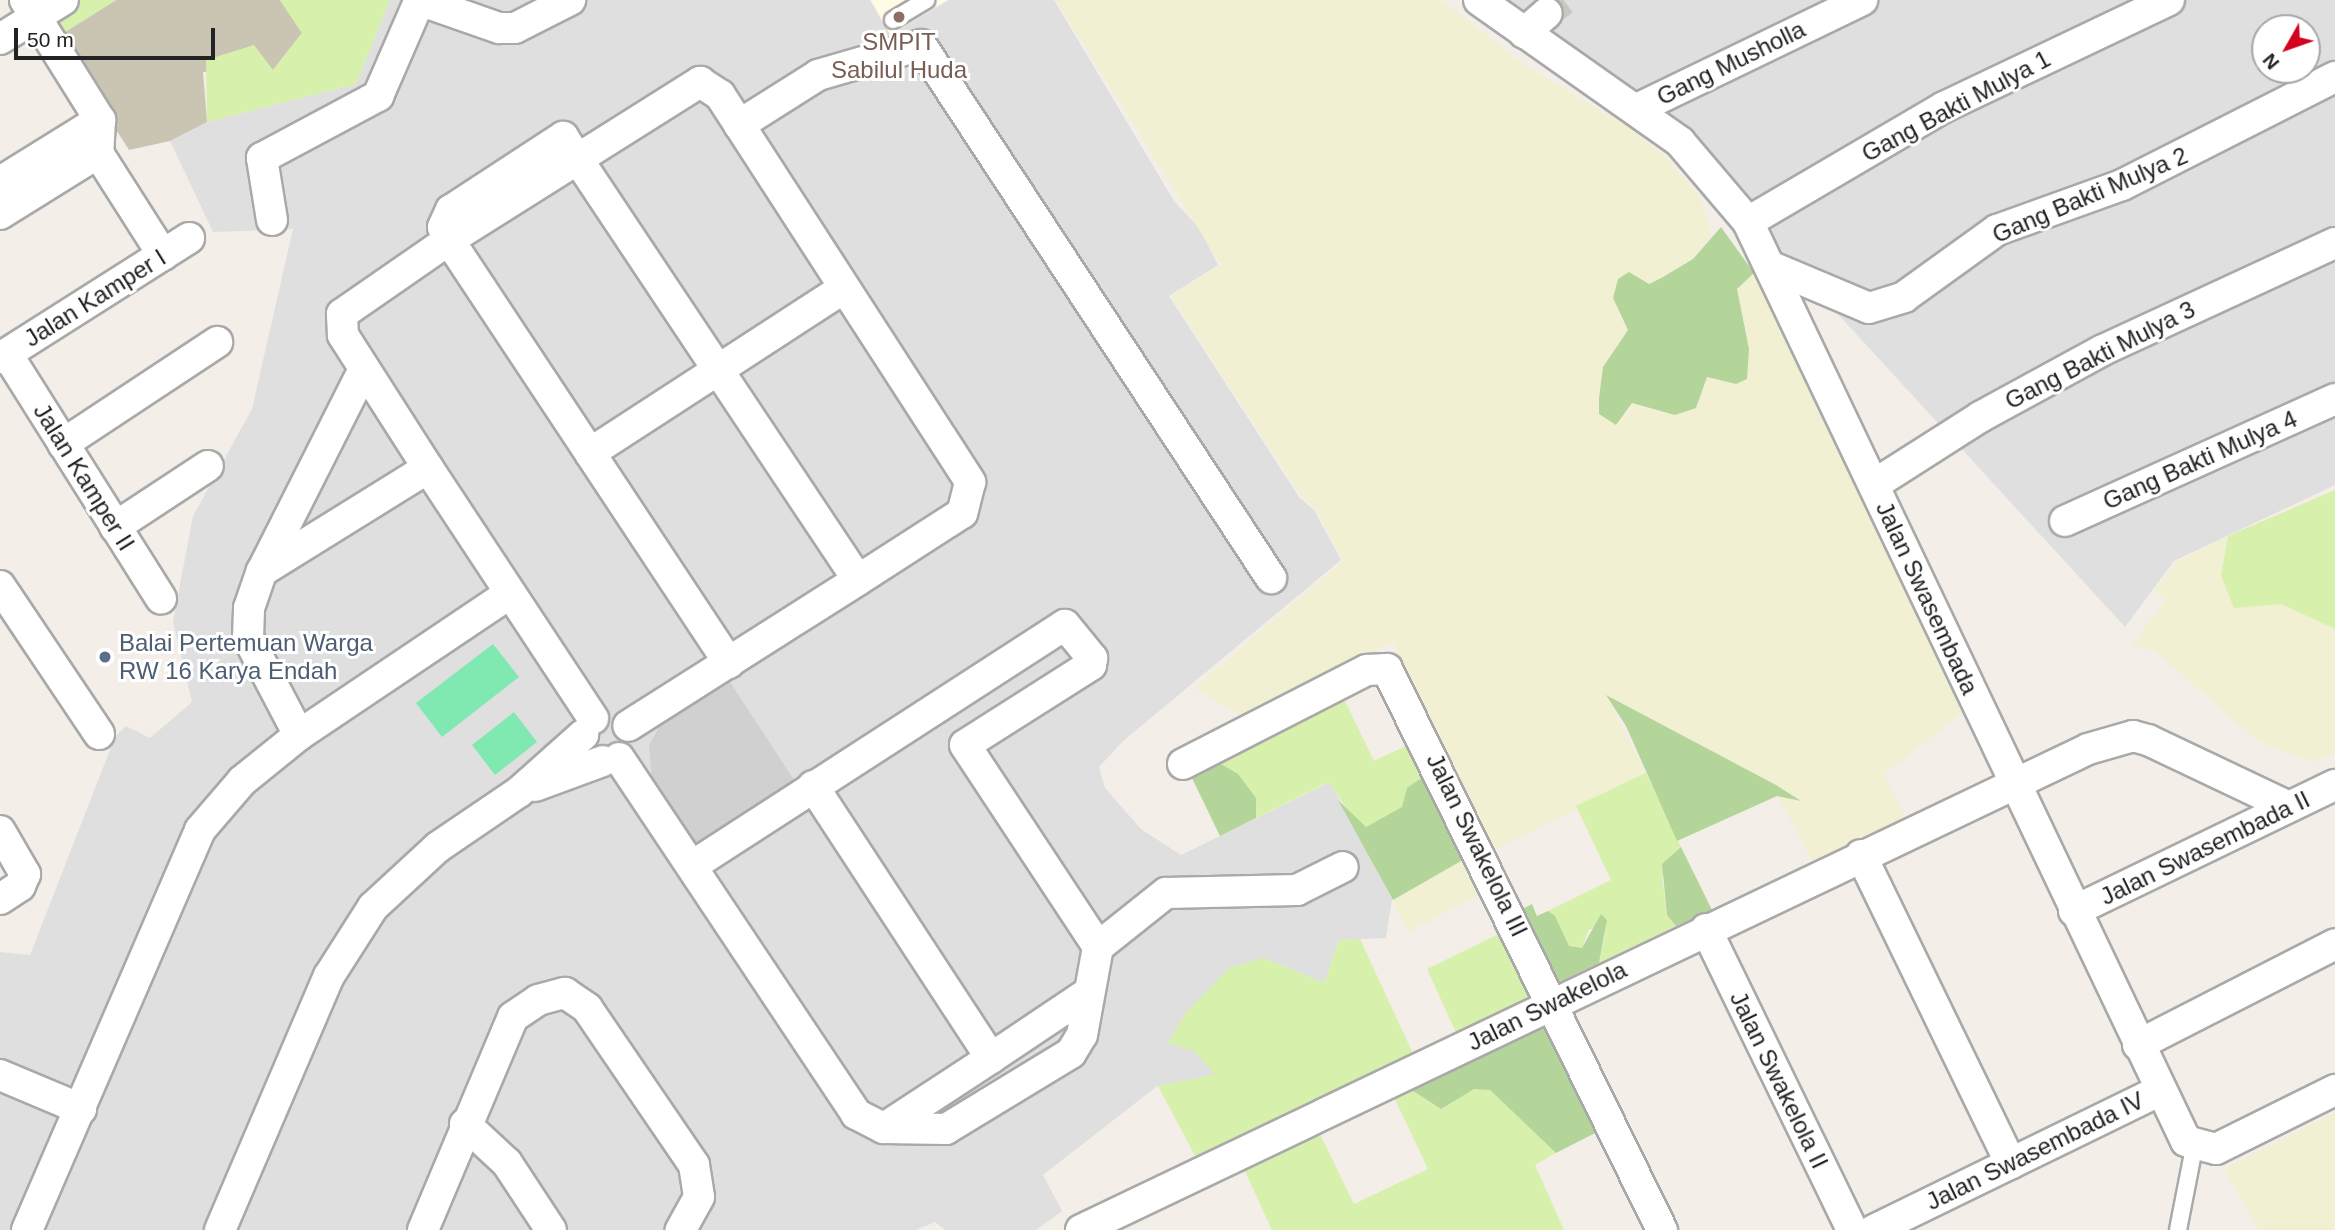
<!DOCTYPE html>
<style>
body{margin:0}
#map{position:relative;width:2335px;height:1230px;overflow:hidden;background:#f3eee8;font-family:Arial,sans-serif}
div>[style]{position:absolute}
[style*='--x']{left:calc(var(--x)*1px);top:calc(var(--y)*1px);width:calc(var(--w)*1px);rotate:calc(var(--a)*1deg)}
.residential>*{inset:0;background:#e0dfdf}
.education>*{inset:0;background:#fffbe5}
.religious>*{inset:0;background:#d0d0d0}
.construction>*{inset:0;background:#c9c5b2}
.farmland>*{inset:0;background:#f2f0d2}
.grass>*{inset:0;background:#d7f0ab}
.forest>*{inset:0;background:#b4d599}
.pitch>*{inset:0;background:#80e8b1}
.minor-tunnel>*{height:30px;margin-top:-15px;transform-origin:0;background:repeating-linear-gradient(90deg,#c9c5c0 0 30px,transparent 0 45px)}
.roads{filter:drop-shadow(2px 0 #a9a9a9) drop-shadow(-2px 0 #a9a9a9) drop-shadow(0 2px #a9a9a9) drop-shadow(0 -2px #a9a9a9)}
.service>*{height:16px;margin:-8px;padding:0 8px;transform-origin:8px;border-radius:8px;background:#fff}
.minor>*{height:30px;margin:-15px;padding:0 15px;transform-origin:15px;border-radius:15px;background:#fff}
.dots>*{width:19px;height:19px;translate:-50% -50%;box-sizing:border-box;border:4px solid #fff;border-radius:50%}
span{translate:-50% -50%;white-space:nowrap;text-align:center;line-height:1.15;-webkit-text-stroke:6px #fff;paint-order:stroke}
.education-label{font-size:24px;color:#785e54}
.street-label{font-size:24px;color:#222}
.service-label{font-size:24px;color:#4e5e75}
.left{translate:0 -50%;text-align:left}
.north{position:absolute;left:2251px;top:14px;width:70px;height:70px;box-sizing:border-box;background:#fff;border:2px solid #a7a7a7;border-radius:50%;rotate:230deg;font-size:19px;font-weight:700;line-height:28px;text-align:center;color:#222}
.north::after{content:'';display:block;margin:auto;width:24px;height:32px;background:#d4001e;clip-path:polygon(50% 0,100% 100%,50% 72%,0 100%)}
.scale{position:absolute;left:14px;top:28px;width:201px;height:32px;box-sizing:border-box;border:4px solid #222;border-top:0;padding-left:9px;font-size:21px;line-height:24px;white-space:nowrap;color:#222;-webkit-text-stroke:5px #fff;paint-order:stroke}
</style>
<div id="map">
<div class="residential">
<div style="clip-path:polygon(390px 0,870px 0,890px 35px,949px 0,1054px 0,1174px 201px,1200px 229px,1218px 265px,1169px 296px,1299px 497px,1314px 510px,1341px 560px,1122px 742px,1099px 767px,1105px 788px,1141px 829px,1181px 855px,1330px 782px,1392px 899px,1386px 938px,1339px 940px,1324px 983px,1264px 958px,1169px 1042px,1194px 1051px,1216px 1074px,1156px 1087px,1043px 1175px,1062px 1211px,1036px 1230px,945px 1230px,935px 1222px,916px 1230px,0 1230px,0 952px,30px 955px,115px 737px,126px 726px,150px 738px,192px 702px,173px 622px,193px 516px,252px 409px,293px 229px,213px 232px,170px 141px,207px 122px,356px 84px)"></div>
<div style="clip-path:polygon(evenodd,1508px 0,2335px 0,2335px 485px,2174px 561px,2125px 627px,1781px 252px,1707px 149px,1508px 0,2265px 28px,2307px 28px,2307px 70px,2265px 70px,2265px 28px)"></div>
</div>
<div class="education">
<div style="clip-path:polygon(871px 0,947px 0,890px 34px)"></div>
</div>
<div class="religious">
<div style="clip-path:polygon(726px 676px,796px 783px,699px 846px,652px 783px,649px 745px,665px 717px)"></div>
</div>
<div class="construction">
<div style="clip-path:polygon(116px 0,280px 0,302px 33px,273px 70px,203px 72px,207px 122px,170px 141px,129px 150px,57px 37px)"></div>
</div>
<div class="farmland">
<div style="clip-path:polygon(1056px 0,1441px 0,1528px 67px,1630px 128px,1666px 158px,1701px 198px,1711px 235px,1693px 259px,1649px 284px,1618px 312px,1628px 330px,1603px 367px,1599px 398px,1626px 418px,1632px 403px,1664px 412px,1707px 377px,1721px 382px,1743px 329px,1737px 289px,1754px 273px,1886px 538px,1962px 713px,1884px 774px,1906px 818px,1812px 861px,1778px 796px,1798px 800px,1606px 696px,1646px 773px,1490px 852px,1398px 668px,1395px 640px,1248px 720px,1194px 688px,1343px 561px,1316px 509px,1301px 496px,1171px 296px,1221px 265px)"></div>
<div style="clip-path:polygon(2228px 536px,2221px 576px,2234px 608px,2281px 604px,2335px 629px,2335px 753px,2315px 762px,2259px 742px,2154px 650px,2131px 646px,2166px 600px,2154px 590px,2176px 563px)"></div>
<div style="clip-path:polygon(1468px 857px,1485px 892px,1408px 932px,1393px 900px)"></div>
<div style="clip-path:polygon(2335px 1112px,2335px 1230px,2259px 1230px,2224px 1169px)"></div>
</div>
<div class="grass">
<div style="clip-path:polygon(76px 0,116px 0,57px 37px,52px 16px)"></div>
<div style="clip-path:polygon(280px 0,390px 0,356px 84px,207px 122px,206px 60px,254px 45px,273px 70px,302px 33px)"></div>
<div style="clip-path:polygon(2335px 490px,2335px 629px,2281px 604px,2234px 608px,2221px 576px,2228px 536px)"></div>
<div style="clip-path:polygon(1341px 693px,1374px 761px,1416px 741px,1434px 782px,1407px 788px,1403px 807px,1366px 827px,1354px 820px,1329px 782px,1256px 818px,1256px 798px,1215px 760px)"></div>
<div style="clip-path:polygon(1646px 773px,1681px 847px,1662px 878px,1667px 915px,1676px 926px,1599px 963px,1606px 931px,1589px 929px,1582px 948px,1569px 947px,1548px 911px,1611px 880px,1576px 806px)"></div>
<div style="clip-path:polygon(1513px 927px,1539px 998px,1458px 1037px,1427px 969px)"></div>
<div style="clip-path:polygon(1360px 939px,1416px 1060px,1200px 1165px,1158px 1086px,1215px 1074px,1194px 1051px,1168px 1043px,1185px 1014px,1229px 968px,1264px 958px,1324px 983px,1339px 940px)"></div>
<div style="clip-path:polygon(1474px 1088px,1490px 1090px,1556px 1153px,1535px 1165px,1564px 1230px,1272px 1230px,1243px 1167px,1319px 1132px,1354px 1204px,1428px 1169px,1394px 1097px,1410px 1089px,1441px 1109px)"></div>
</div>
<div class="forest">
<div style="clip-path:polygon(1721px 227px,1754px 273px,1737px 289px,1749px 349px,1747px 379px,1736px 384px,1707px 377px,1696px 408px,1675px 415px,1632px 403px,1616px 425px,1599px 414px,1599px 398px,1603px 367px,1628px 330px,1613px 298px,1618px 279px,1629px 272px,1649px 284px,1663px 277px,1693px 259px)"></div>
<div style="clip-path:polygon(1606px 695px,1776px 785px,1801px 801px,1777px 796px,1677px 841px,1626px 726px)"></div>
<div style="clip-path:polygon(1214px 760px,1238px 774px,1256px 798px,1256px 818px,1220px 836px,1189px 772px)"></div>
<div style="clip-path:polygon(1420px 779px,1434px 782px,1468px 857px,1393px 900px,1338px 800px,1366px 827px,1402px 807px,1407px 788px)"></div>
<div style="clip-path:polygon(1681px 847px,1712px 910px,1676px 926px,1667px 915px,1662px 864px)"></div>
<div style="clip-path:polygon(1532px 904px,1537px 916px,1548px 911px,1555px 916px,1569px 946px,1582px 948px,1601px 914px,1607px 920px,1599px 963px,1555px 984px,1519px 911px)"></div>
<div style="clip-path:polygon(1545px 1020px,1601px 1130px,1556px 1153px,1490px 1090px,1474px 1089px,1441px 1109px,1410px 1089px)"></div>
</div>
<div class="pitch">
<div style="clip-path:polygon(493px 644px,519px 677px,442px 737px,416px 703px)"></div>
<div style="clip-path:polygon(514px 712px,537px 742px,495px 775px,472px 745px)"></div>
</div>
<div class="minor-tunnel">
<div style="--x:1547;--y:13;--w:21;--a:-37"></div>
</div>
<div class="roads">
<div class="service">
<div style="--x:893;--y:20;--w:39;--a:-31"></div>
<div style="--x:2178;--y:1230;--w:84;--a:-79"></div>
</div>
<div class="minor">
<div style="--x:25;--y:0;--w:142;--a:58"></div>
<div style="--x:419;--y:0;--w:85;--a:19.3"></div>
<div style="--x:499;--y:28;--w:16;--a:0"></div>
<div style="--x:515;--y:28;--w:62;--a:-27"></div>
<div style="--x:1479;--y:0;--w:246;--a:35.2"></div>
<div style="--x:1680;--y:142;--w:105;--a:49.6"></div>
<div style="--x:1748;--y:222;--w:1018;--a:64.52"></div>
<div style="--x:2186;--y:1141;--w:31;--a:15"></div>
<div style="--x:2216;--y:1149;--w:133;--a:-26.4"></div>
<div style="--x:1524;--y:33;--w:30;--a:-41"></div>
<div style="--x:0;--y:39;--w:74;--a:-31.8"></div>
<div style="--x:1639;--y:108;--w:248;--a:-25.8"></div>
<div style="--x:739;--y:125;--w:93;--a:-32.3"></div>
<div style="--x:818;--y:75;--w:107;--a:-16.2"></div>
<div style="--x:921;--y:45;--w:638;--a:56.71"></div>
<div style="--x:98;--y:153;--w:121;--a:57.5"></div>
<div style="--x:0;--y:182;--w:118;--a:-31.8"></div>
<div style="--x:100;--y:120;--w:33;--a:93"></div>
<div style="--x:0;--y:214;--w:115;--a:-31.9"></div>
<div style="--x:272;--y:220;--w:63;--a:-99.2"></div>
<div style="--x:262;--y:158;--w:132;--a:-28.1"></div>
<div style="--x:378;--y:96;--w:100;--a:-66.5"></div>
<div style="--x:1748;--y:222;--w:227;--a:-30.4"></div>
<div style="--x:1944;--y:107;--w:249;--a:-25.4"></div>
<div style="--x:1772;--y:267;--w:105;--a:22.9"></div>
<div style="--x:1869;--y:308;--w:37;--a:-17"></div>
<div style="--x:1904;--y:297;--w:115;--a:-35.8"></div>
<div style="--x:1997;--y:230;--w:133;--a:-19.8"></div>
<div style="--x:2122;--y:185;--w:239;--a:-26.9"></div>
<div style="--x:7;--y:354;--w:289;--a:57.8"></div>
<div style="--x:0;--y:358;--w:224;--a:-32.4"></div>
<div style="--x:63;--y:444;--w:185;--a:-33.5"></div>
<div style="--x:590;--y:453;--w:255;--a:-123.5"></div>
<div style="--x:449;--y:240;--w:297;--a:-32.2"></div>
<div style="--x:700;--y:82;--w:24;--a:33"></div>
<div style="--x:720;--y:95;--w:461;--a:57.1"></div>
<div style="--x:970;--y:482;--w:32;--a:104"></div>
<div style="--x:962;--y:513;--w:124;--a:147.2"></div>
<div style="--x:428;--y:468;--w:158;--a:-122.6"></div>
<div style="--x:343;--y:335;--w:21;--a:-93"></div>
<div style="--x:342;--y:314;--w:130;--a:-34.7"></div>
<div style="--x:449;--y:240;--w:14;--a:-115"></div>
<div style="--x:443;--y:227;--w:19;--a:-65"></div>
<div style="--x:451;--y:210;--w:134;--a:-33.1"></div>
<div style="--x:563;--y:137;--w:532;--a:56.34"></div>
<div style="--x:858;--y:580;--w:272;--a:147.6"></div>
<div style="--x:1875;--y:484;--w:125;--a:-32.5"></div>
<div style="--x:1980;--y:417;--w:140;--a:-28.6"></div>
<div style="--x:2103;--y:350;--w:255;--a:-24.8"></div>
<div style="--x:2065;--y:521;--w:296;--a:-24.3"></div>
<div style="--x:115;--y:527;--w:111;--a:-33.3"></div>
<div style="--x:262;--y:571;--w:226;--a:-63.2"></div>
<div style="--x:0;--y:586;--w:178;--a:56.2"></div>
<div style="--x:729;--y:663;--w:252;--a:-123.5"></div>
<div style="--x:590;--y:453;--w:303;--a:-33"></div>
<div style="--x:299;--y:735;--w:254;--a:-33.9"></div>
<div style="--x:619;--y:758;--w:428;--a:56.3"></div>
<div style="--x:856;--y:1114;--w:31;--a:27"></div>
<div style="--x:884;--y:1128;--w:62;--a:0.9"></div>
<div style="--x:946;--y:1129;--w:146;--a:-31.3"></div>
<div style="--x:1071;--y:1053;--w:21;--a:-59"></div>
<div style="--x:1082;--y:1035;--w:89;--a:-79.7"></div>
<div style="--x:1098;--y:947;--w:87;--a:-38.5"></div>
<div style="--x:1166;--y:893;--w:131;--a:-1.3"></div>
<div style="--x:1297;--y:890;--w:51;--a:-26.6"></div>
<div style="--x:1183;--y:764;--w:207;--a:-27.1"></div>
<div style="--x:1367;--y:670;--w:20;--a:-3"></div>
<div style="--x:1387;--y:669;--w:625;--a:63.89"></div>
<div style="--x:535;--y:786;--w:72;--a:-20.2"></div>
<div style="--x:813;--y:786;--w:325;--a:56.8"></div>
<div style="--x:991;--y:1058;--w:117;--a:-33.8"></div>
<div style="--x:0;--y:831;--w:50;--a:59.8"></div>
<div style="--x:25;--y:874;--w:13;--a:113"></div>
<div style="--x:20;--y:886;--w:24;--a:147"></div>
<div style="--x:1861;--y:855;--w:343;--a:64.1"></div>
<div style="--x:692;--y:866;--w:444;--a:-32.9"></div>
<div style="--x:1065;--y:625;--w:43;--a:50.7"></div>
<div style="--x:1092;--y:658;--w:7;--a:98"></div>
<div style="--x:1091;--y:665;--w:149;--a:147.6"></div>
<div style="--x:965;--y:745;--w:242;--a:56.6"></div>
<div style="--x:2074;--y:911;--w:290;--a:-25.8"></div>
<div style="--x:1706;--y:929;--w:335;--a:64.1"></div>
<div style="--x:2138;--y:1045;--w:221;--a:-27.1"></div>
<div style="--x:0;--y:1075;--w:88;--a:22.8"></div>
<div style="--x:465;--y:1124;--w:57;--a:42.9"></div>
<div style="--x:507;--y:1163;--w:80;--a:56.7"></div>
<div style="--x:884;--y:1128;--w:128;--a:-33.2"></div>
<div style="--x:27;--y:1230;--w:436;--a:-66.6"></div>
<div style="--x:200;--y:830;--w:65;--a:-49.4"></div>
<div style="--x:242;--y:781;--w:73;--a:-38.9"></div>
<div style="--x:299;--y:735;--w:110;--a:-117.7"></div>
<div style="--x:248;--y:638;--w:30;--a:-88"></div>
<div style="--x:249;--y:608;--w:39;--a:-71"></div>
<div style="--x:262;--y:571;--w:195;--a:-31.8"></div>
<div style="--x:428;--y:468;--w:300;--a:56.6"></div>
<div style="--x:220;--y:1230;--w:276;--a:-66.8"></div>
<div style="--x:329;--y:976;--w:82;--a:-57.5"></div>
<div style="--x:373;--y:907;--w:88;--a:-42.7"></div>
<div style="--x:438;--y:847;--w:98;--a:-34.2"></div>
<div style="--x:519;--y:792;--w:86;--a:-41.7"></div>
<div style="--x:423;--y:1230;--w:231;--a:-67.1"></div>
<div style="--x:513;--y:1017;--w:30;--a:-34"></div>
<div style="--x:538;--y:1000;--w:28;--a:-15"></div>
<div style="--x:565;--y:993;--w:27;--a:34"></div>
<div style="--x:587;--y:1008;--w:190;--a:55.7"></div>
<div style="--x:694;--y:1165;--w:32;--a:81"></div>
<div style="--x:699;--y:1197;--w:38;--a:119"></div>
<div style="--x:1081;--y:1230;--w:1116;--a:-25.53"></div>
<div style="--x:2088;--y:749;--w:47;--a:-16.1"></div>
<div style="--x:2133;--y:736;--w:16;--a:15"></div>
<div style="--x:2148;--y:740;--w:154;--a:25.4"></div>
<div style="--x:1874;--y:1230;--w:317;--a:-26"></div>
</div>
</div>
<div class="dots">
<div style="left:899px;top:17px;background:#8d6e63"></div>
<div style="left:105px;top:657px;background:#5c6f8a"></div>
</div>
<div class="education-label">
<span style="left:899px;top:56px">SMPIT<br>Sabilul Huda</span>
</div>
<div class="street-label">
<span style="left:1731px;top:63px;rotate:-26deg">Gang Musholla</span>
<span style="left:1956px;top:106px;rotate:-28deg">Gang Bakti Mulya 1</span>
<span style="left:2090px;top:195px;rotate:-23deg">Gang Bakti Mulya 2</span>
<span style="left:95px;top:298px;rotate:-32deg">Jalan Kamper I</span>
<span style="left:2100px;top:355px;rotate:-27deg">Gang Bakti Mulya 3</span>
<span style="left:2200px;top:460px;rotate:-24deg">Gang Bakti Mulya 4</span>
<span style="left:84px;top:477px;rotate:58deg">Jalan Kamper II</span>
<span style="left:1927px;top:598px;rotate:65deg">Jalan Swasembada</span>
<span style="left:1477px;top:845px;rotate:64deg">Jalan Swakelola III</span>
<span style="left:2205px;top:848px;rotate:-26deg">Jalan Swasembada II</span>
<span style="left:1547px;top:1006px;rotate:-26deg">Jalan Swakelola</span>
<span style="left:1779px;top:1080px;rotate:64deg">Jalan Swakelola II</span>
<span style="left:2035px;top:1151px;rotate:-26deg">Jalan Swasembada IV</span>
</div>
<div class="service-label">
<span class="left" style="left:119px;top:657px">Balai Pertemuan Warga<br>RW 16 Karya Endah</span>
</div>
<div class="north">N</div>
<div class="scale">50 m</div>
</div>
